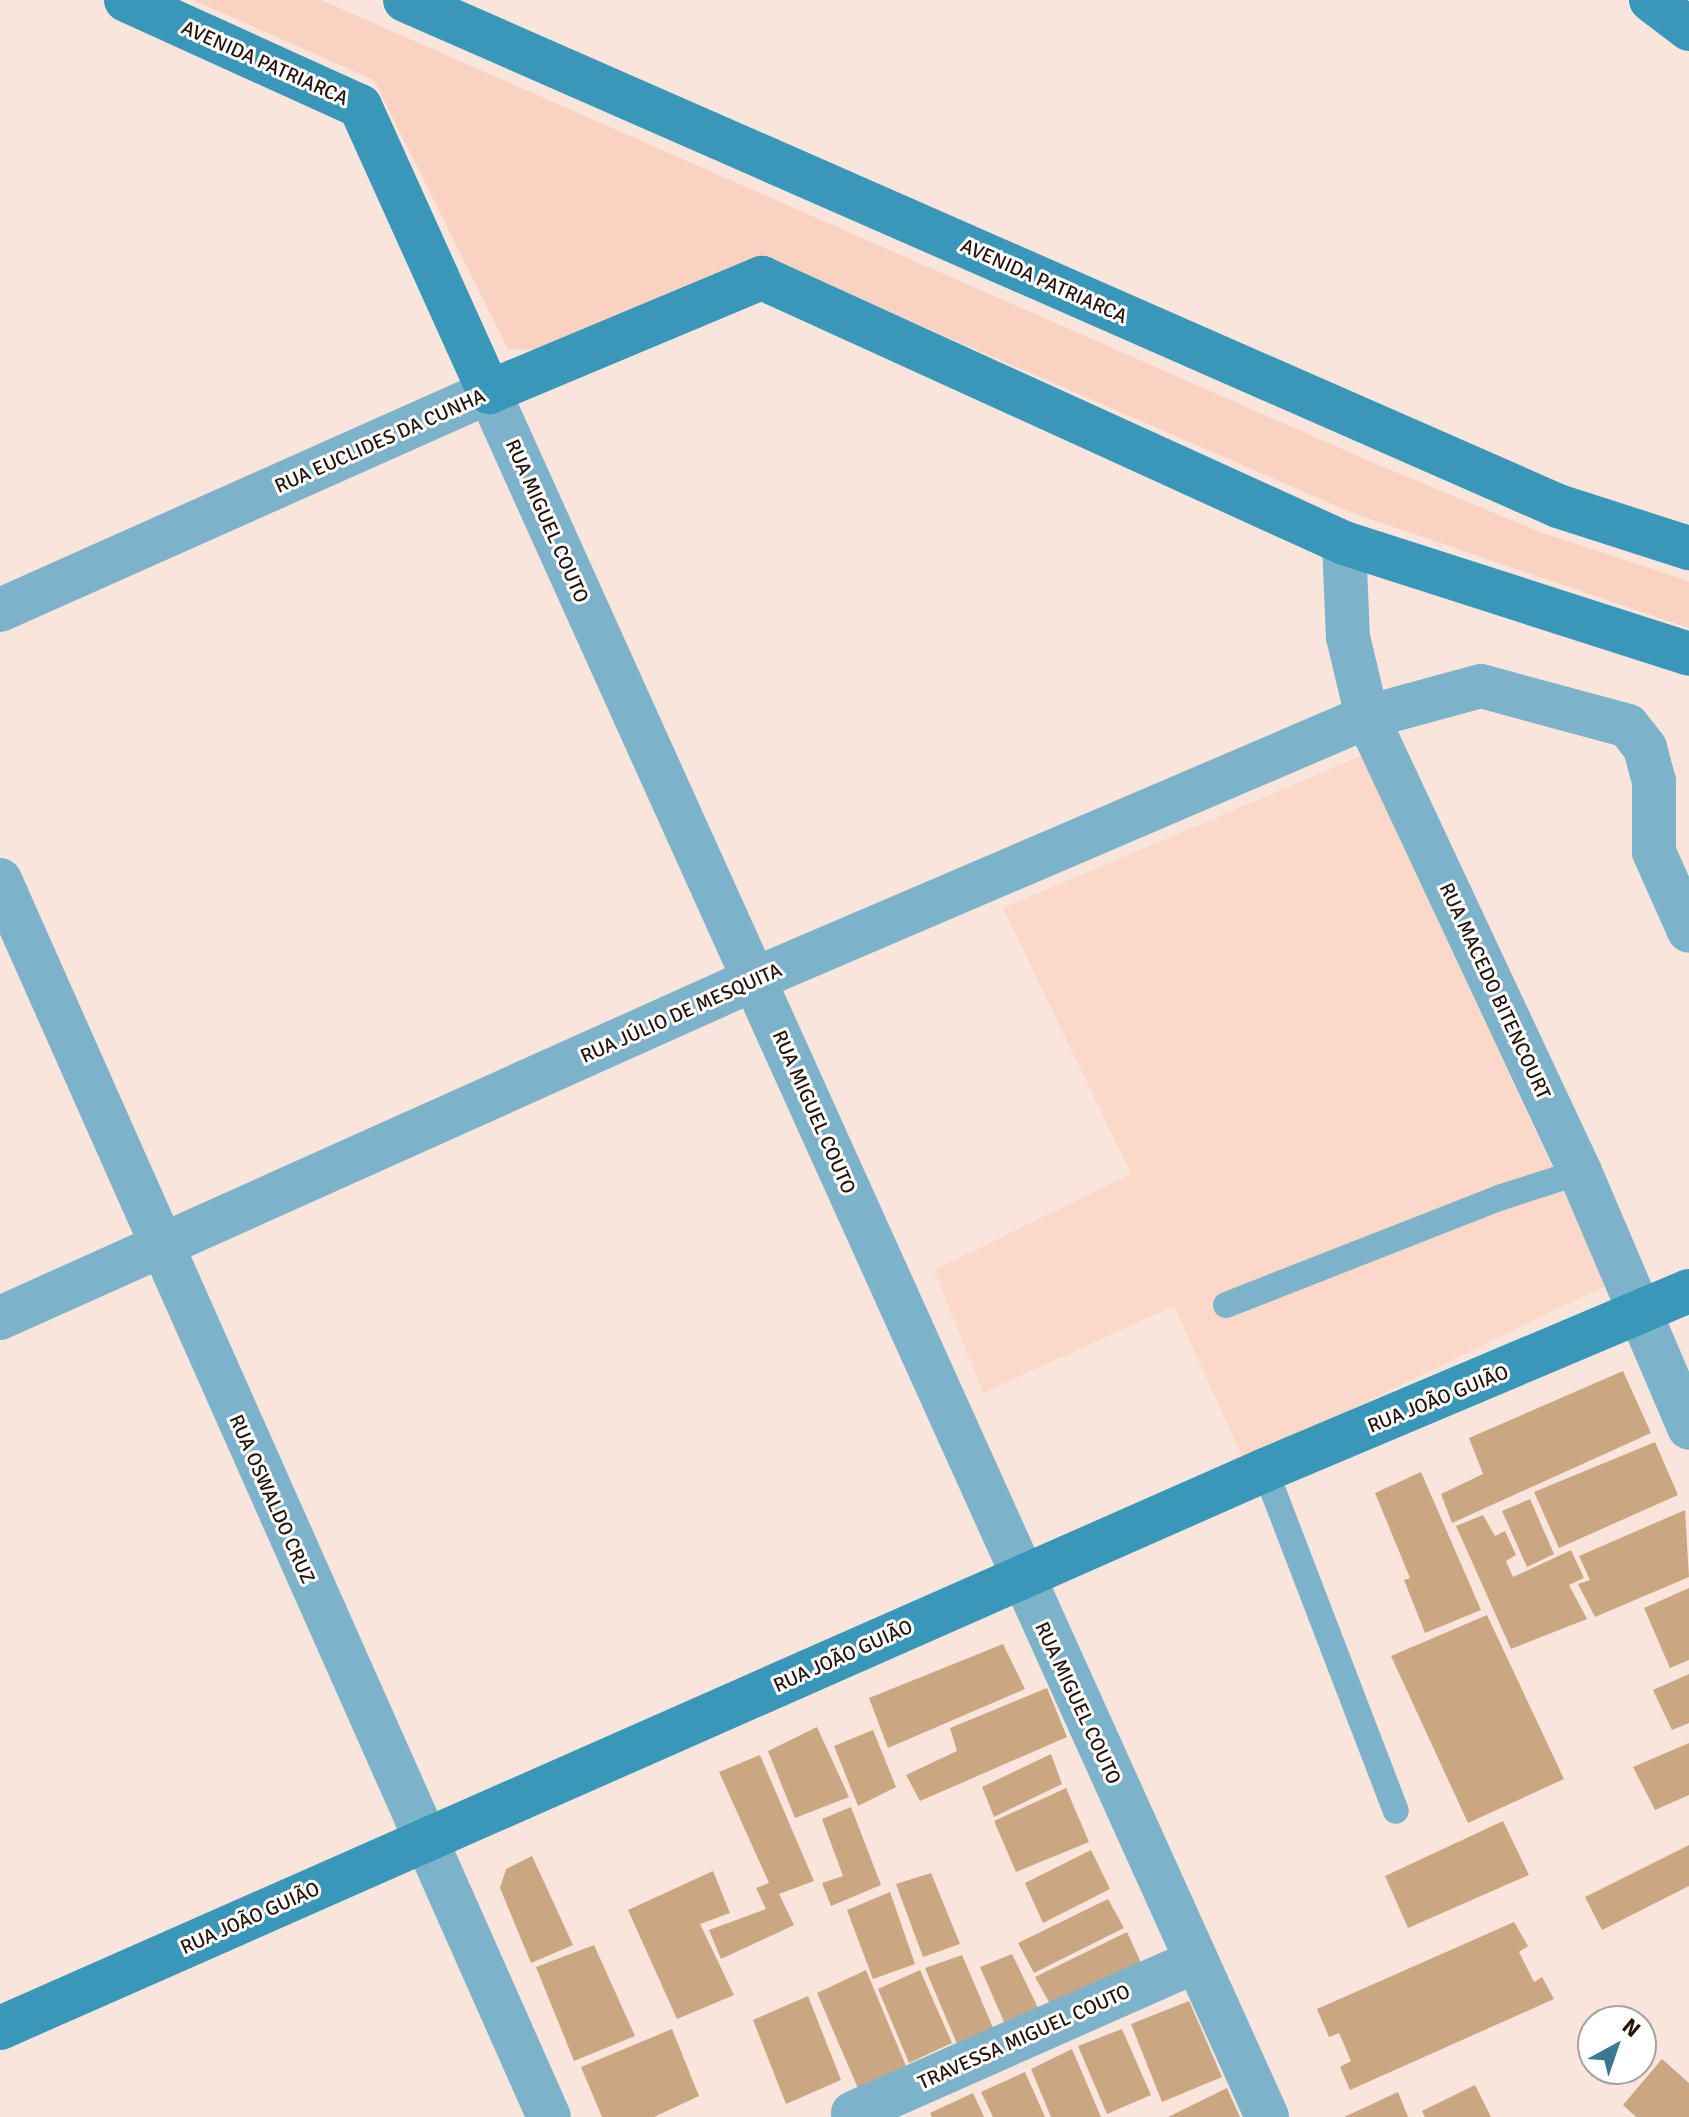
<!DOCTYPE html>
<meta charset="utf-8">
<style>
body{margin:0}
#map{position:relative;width:1689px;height:2117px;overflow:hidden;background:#fae5dc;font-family:Signika,sans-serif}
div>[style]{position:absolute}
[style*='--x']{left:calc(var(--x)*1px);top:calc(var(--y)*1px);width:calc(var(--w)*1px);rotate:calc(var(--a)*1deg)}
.built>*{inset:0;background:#fbd8c7}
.green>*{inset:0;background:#f9d2c1}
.building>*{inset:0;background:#cba682}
.lane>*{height:26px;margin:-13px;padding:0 13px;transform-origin:13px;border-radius:13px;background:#7cb3ca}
.street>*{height:44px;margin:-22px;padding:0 22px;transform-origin:22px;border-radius:22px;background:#7cb3ca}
.secondary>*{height:44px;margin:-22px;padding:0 22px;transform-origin:22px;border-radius:22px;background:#3997b9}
span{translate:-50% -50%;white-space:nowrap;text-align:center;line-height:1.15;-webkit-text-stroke:6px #fff;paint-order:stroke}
.street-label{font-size:20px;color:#26140c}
.north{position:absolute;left:1577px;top:2005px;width:80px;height:80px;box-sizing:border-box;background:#fff;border:2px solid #a8a19e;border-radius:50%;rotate:40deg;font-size:22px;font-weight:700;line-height:32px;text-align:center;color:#26140c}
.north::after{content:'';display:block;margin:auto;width:28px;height:36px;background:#3c7890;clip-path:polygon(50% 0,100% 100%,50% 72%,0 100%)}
</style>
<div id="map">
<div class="built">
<div style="clip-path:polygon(1361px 756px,1607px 1285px,1244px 1461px,1174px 1306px,983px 1393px,934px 1270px,1131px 1174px,1003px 908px)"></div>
</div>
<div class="green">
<div style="clip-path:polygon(193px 0,321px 0,1374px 463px,1540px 532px,1689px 581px,1689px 628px,1355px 514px,761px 256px,543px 350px,508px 349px,374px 80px)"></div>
</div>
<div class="building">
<div style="clip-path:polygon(1623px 1371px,1651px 1433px,1452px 1523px,1441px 1494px,1483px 1474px,1469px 1438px)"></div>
<div style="clip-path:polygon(1655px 1442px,1678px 1495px,1559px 1548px,1534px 1492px)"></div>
<div style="clip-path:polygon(1421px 1472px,1481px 1610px,1425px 1633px,1404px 1580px,1410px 1578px,1375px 1493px)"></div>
<div style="clip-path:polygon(1530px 1499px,1554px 1554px,1527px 1567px,1502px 1511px)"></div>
<div style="clip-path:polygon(1685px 1510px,1689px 1577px,1595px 1617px,1578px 1584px,1590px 1580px,1579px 1556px)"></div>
<div style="clip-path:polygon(1483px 1515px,1495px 1536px,1505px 1531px,1516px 1555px,1506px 1561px,1513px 1577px,1571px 1550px,1584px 1578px,1569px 1585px,1587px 1619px,1511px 1649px,1456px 1526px)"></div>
<div style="clip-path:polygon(1689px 1588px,1689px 1660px,1670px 1668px,1644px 1608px)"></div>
<div style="clip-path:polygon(1487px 1615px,1564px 1779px,1468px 1823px,1391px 1656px)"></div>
<div style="clip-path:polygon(1003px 1644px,1025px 1689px,888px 1748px,869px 1698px)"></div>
<div style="clip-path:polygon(1689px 1674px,1689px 1723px,1672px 1730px,1653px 1690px)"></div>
<div style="clip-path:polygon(1047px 1688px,1067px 1737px,920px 1801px,906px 1775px,957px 1751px,950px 1728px)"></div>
<div style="clip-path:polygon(817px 1727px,849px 1797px,795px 1818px,768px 1751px)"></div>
<div style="clip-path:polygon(873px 1730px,896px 1787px,858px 1806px,834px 1746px)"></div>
<div style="clip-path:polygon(1689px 1743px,1689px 1795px,1655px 1810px,1633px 1767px)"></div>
<div style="clip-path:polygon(1051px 1754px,1062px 1784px,994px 1817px,982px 1787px)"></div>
<div style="clip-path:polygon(760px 1755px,814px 1881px,779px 1894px,794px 1925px,721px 1959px,709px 1930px,766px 1909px,756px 1888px,769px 1883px,719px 1772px)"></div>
<div style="clip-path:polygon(1066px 1788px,1089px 1842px,1016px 1872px,994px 1821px)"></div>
<div style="clip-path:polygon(851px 1807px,881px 1885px,831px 1906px,822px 1883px,843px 1876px,822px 1819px)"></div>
<div style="clip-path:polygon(1503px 1821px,1529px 1875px,1408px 1928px,1385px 1876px)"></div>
<div style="clip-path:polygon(1689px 1845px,1689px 1886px,1602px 1930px,1585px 1897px)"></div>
<div style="clip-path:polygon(1091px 1850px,1110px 1889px,1043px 1923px,1025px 1883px)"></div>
<div style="clip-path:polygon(532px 1856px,573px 1945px,531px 1963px,500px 1888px,506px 1869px)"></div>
<div style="clip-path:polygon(713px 1871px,730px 1913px,700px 1924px,734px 1995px,677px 2019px,628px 1910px)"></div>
<div style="clip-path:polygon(931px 1873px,960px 1944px,923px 1957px,896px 1884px)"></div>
<div style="clip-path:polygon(890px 1892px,915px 1964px,873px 1979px,847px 1910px)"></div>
<div style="clip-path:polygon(1108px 1899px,1124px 1928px,1034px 1973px,1018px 1943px)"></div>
<div style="clip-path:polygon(1514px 1922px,1528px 1946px,1519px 1952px,1534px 1982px,1542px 1977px,1554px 1999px,1350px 2090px,1340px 2067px,1351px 2061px,1339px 2033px,1329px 2037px,1317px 2009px)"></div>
<div style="clip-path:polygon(1127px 1932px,1143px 1967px,1054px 2011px,1035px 1977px)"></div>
<div style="clip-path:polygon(594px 1945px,635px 2036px,574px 2061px,536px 1967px)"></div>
<div style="clip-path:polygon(1012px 1954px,1042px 2016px,1008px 2031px,980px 1967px)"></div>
<div style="clip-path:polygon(962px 1955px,994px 2030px,957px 2044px,925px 1968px)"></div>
<div style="clip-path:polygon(866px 1970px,911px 2078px,863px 2100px,817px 1993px)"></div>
<div style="clip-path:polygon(920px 1970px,952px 2043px,909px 2063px,878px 1989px)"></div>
<div style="clip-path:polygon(808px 1996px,841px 2080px,786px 2104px,753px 2020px)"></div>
<div style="clip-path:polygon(1189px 2001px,1222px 2077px,1162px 2102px,1131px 2024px)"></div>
<div style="clip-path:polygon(672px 2029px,699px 2096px,654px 2117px,602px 2117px,581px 2067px)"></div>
<div style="clip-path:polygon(1122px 2029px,1151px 2095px,1107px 2114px,1078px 2046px)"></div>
<div style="clip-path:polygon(1072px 2049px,1101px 2117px,1051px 2117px,1031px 2069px)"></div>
<div style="clip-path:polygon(1662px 2059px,1689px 2083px,1689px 2117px,1636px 2117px,1623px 2105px)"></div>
<div style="clip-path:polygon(1025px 2072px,1045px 2117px,993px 2117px,981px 2092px)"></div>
<div style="clip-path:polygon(1475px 2085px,1491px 2117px,1425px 2117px,1422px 2111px)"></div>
<div style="clip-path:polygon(1227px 2088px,1240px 2117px,1168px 2117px)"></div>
<div style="clip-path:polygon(1398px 2092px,1408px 2117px,1344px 2117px)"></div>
<div style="clip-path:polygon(973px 2093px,984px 2117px,932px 2117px,930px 2113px)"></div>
</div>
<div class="lane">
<div style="--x:1226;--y:1305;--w:296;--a:-21.4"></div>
<div style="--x:1502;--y:1197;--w:82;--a:-17.8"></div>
<div style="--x:1265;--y:1470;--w:365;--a:69"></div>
</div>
<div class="street">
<div style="--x:1344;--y:543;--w:94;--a:87.6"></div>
<div style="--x:1348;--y:637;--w:82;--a:76.6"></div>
<div style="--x:1367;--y:717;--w:502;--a:64.91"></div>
<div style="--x:1580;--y:1172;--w:278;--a:66.9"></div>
<div style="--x:0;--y:610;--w:535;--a:-24.03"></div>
<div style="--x:489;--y:392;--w:1892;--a:65.72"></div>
<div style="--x:0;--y:880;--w:1353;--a:66.07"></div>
<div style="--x:0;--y:1318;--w:828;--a:-24.18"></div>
<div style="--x:755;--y:979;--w:666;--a:-23.18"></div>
<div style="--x:1367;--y:717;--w:118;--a:-15.2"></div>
<div style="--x:1481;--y:686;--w:152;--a:15.2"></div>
<div style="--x:1628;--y:726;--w:28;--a:52"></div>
<div style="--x:1645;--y:748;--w:34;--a:75"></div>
<div style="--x:1654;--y:781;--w:71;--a:90"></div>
<div style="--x:1654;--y:852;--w:86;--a:66.1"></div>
<div style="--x:853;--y:2113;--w:375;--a:-23.9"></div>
</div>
<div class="secondary">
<div style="--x:126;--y:0;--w:257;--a:24.4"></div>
<div style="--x:360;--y:106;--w:314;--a:65.7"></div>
<div style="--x:489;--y:392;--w:296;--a:-22.7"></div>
<div style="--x:762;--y:278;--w:639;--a:24.48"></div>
<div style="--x:1344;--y:543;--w:362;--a:17.8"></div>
<div style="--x:405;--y:0;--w:1259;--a:23.69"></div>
<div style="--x:1558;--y:506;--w:138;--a:17.8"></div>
<div style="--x:1651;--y:0;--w:48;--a:37.3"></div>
<div style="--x:0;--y:2028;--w:1383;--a:-23.8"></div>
<div style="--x:1265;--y:1470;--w:460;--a:-22.9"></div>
</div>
<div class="street-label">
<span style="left:265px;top:63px;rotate:24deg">AVENIDA PATRIARCA</span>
<span style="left:1044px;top:281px;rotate:24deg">AVENIDA PATRIARCA</span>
<span style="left:380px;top:441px;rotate:-24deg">RUA EUCLIDES DA CUNHA</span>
<span style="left:547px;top:521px;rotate:66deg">RUA MIGUEL COUTO</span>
<span style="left:1495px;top:991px;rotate:65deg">RUA MACEDO BITENCOURT</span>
<span style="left:681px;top:1013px;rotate:-24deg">RUA JÚLIO DE MESQUITA</span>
<span style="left:814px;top:1112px;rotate:66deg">RUA MIGUEL COUTO</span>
<span style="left:1438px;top:1399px;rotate:-22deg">RUA JOÃO GUIÃO</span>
<span style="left:272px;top:1499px;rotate:66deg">RUA OSWALDO CRUZ</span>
<span style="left:843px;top:1656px;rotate:-24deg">RUA JOÃO GUIÃO</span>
<span style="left:1078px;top:1703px;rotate:65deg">RUA MIGUEL COUTO</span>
<span style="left:250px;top:1918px;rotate:-24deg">RUA JOÃO GUIÃO</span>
<span style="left:1024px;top:2037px;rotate:-24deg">TRAVESSA MIGUEL COUTO</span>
</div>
<div class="north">N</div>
</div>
